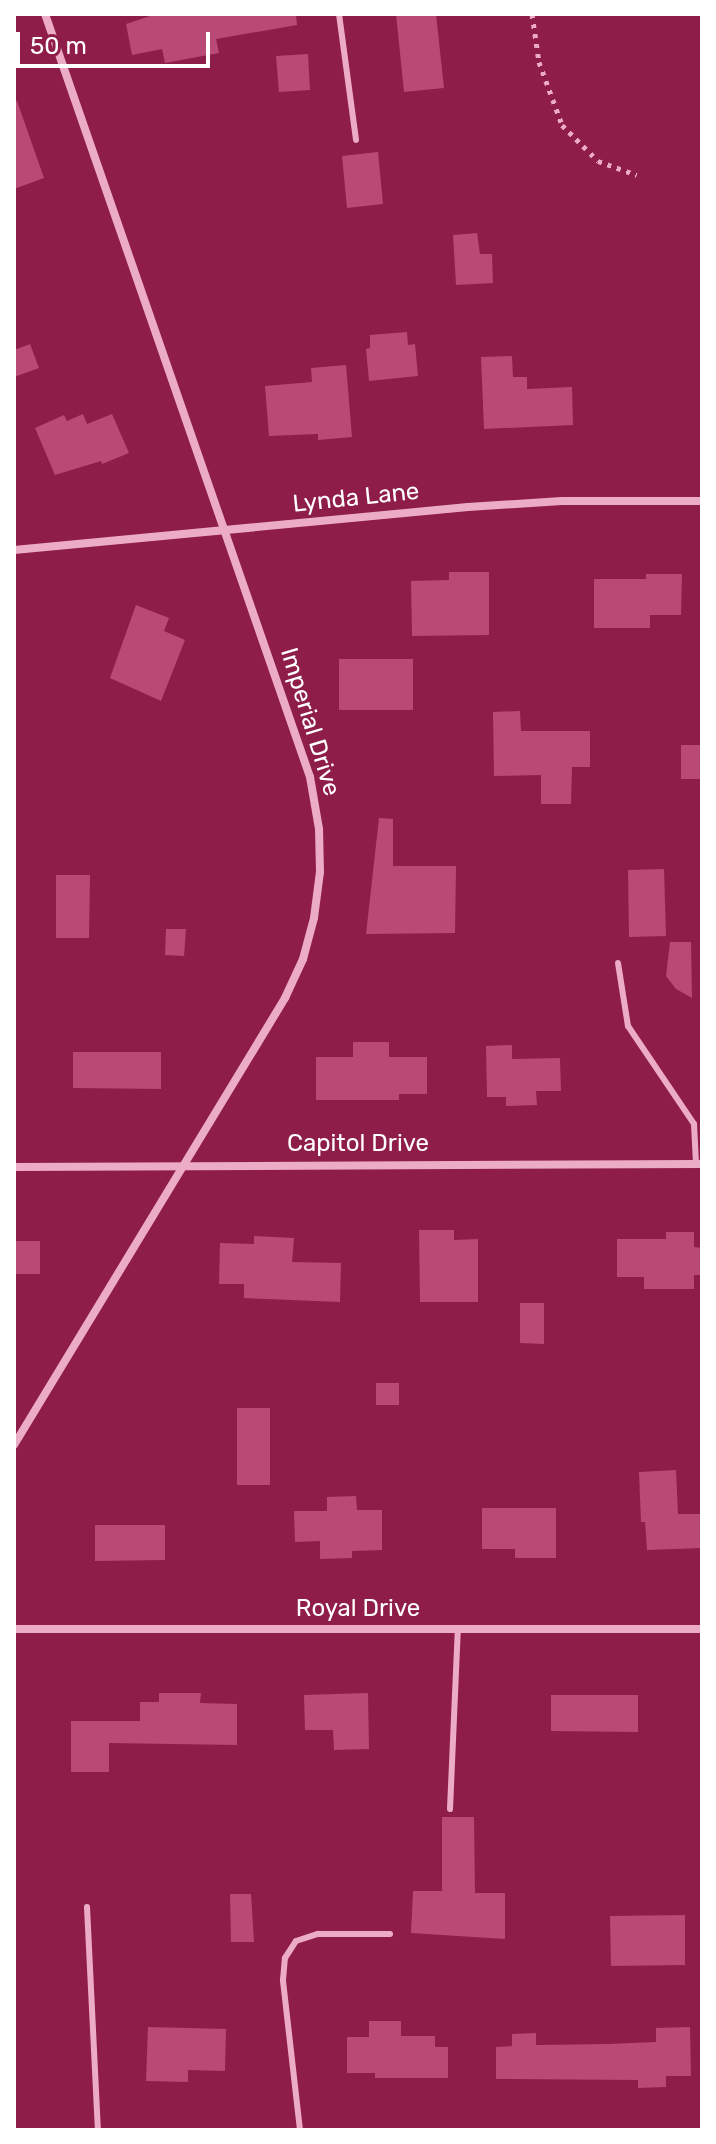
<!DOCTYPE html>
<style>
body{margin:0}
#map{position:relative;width:716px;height:2144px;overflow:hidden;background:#8f1d49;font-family:Rubik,sans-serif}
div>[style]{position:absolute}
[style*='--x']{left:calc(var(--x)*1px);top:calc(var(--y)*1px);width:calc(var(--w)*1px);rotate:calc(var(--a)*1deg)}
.building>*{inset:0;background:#b84a75}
.path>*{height:5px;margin-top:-2.5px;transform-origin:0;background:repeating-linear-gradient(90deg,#edacc6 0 4px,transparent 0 10px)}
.lane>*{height:6px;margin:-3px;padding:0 3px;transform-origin:3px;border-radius:3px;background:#edacc6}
.street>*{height:8px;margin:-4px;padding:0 4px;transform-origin:4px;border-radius:4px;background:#edacc6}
span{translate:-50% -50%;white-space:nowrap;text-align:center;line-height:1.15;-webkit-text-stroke:6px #8f1d49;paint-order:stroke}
.street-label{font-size:24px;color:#fff}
.frame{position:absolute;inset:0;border:16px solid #fff;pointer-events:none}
.scale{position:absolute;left:16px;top:32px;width:194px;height:36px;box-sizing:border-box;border:4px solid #fff;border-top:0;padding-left:10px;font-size:24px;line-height:28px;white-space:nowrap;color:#fff;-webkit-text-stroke:6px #8f1d49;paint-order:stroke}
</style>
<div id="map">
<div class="building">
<div style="clip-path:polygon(156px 14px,296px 14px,297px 25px,216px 39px,219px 53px,165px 63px,162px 49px,132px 55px,126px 24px)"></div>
<div style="clip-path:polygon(396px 14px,436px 14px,444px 88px,404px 92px)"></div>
<div style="clip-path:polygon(308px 54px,310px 90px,279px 92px,276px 56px)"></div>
<div style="clip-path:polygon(17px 101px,44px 178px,14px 189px,14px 102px)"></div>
<div style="clip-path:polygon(378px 152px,383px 204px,347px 208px,342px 156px)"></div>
<div style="clip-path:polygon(477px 233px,480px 254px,492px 254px,493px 283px,456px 285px,453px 235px)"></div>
<div style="clip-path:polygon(407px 332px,408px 345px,415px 344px,418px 376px,369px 381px,366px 349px,370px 348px,370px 335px)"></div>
<div style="clip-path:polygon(30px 344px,39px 368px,14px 377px,14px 350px)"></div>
<div style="clip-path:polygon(512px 356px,513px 377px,527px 377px,527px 389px,572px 387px,573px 425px,484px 429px,481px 357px)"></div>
<div style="clip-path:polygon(346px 365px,352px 437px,318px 440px,318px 434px,269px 436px,265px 386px,312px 382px,311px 368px)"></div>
<div style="clip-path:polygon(83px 414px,87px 424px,112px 414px,129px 453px,102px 464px,101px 461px,55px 475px,35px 428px,64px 415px,67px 421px)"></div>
<div style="clip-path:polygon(449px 572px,489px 572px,489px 635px,412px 636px,411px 581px,449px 580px)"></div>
<div style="clip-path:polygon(646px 574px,682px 574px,681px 615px,650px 615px,650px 628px,594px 628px,594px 579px,646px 579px)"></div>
<div style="clip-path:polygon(136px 605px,169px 618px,164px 631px,185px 640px,161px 701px,110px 678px)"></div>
<div style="clip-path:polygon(339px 659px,413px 659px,413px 710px,339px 710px)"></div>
<div style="clip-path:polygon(520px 711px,521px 731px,590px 731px,590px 767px,572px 767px,571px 804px,541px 804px,541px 775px,494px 776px,493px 712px)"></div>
<div style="clip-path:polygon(681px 745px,702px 745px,702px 779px,681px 779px)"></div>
<div style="clip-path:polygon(379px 818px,393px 819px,393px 866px,456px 866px,455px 933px,366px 934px)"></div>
<div style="clip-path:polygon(664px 869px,666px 936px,629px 937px,628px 870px)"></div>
<div style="clip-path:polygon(56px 875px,90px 875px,89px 938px,56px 938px)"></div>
<div style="clip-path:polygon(166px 929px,186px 929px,184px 956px,165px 955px)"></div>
<div style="clip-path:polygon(670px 942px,691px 942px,692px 998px,676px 989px,666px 976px)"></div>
<div style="clip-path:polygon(353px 1042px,389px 1042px,389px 1057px,427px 1057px,427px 1094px,399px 1094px,399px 1100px,316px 1100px,316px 1057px,353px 1057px)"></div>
<div style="clip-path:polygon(512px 1045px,512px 1059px,560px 1058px,561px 1091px,536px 1091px,537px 1105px,506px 1106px,506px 1097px,487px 1097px,486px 1046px)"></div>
<div style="clip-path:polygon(73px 1052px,161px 1052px,161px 1089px,73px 1088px)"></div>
<div style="clip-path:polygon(419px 1230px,454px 1230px,454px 1240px,478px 1239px,478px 1302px,420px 1302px)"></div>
<div style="clip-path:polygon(666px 1232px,694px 1232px,694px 1247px,702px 1248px,702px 1275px,694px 1275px,694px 1289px,644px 1289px,644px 1277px,617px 1277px,617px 1239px,666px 1239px)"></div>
<div style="clip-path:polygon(254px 1236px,294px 1238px,292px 1262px,341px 1263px,340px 1302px,244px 1298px,244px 1284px,219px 1284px,220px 1243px,254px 1244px)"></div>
<div style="clip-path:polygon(14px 1241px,40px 1241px,40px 1274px,14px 1274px)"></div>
<div style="clip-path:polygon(520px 1303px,544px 1303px,544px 1344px,520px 1343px)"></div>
<div style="clip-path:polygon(376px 1383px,399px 1383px,399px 1405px,376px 1405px)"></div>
<div style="clip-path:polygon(237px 1408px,270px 1408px,270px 1485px,237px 1485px)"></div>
<div style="clip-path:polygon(676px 1470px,678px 1514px,701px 1514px,702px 1548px,647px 1550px,645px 1522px,641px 1522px,639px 1472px)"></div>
<div style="clip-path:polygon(356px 1496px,357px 1510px,382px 1510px,382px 1550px,352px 1551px,352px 1558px,320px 1559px,320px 1541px,295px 1542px,294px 1511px,327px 1511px,327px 1497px)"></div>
<div style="clip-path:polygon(482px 1508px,556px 1508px,556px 1558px,515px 1558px,515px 1549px,482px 1549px)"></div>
<div style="clip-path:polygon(95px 1525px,165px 1525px,165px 1560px,95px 1561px)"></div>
<div style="clip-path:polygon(159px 1693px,201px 1693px,200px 1703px,237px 1704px,237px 1745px,109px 1743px,109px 1772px,71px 1772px,71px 1721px,140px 1721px,140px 1702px,159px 1702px)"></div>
<div style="clip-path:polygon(368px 1693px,369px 1749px,334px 1750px,333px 1730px,305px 1730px,304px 1695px)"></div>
<div style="clip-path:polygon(551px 1695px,638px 1695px,638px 1732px,551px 1731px)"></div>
<div style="clip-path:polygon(442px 1817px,474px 1817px,475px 1893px,505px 1893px,505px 1939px,411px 1933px,413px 1891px,442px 1891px)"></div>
<div style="clip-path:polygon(230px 1894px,251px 1894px,254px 1942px,231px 1942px)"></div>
<div style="clip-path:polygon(685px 1915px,685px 1965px,611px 1966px,610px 1916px)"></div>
<div style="clip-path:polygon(369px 2021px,401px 2021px,401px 2036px,435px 2036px,435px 2047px,448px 2047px,448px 2078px,375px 2078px,375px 2073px,347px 2073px,347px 2037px,369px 2037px)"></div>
<div style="clip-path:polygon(148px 2027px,226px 2029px,225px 2071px,188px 2070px,188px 2082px,146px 2081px)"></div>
<div style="clip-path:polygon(690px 2027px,691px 2076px,666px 2076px,666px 2087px,638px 2088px,638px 2080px,496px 2079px,496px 2047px,512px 2046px,512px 2034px,536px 2033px,536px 2045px,609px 2044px,656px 2042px,656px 2028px)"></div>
</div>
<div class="path">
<div style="--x:532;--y:14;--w:49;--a:81.7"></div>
<div style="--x:539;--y:62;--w:67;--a:69.9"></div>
<div style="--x:562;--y:125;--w:51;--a:45"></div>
<div style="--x:598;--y:161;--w:41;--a:19.7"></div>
</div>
<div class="lane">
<div style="--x:339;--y:14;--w:127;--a:82.3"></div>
<div style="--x:618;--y:963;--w:64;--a:81"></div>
<div style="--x:628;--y:1026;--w:118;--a:56"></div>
<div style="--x:694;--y:1124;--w:40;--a:87.1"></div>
<div style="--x:450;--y:1809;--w:180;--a:-87.5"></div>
<div style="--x:87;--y:1907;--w:223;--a:87.2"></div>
<div style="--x:300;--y:2130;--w:151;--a:-96.5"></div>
<div style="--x:283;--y:1980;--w:22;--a:-85"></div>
<div style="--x:285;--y:1958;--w:20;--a:-57"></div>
<div style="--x:296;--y:1941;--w:23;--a:-18"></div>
<div style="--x:318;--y:1934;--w:72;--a:0"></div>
</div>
<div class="street">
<div style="--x:14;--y:550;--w:456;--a:-5.4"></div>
<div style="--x:468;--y:507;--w:94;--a:-3.7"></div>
<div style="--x:562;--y:501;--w:140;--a:0"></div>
<div style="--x:14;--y:1167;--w:688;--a:-0.25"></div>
<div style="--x:14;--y:1445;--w:523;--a:-58.77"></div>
<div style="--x:285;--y:998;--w:43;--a:-65.2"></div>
<div style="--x:303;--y:959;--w:42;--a:-75"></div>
<div style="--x:314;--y:918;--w:46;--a:-82.6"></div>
<div style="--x:320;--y:872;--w:43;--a:-91.3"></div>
<div style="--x:319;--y:829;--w:53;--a:-99.8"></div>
<div style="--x:310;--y:777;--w:808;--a:-109.15"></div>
<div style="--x:14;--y:1629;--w:688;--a:0"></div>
</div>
<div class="street-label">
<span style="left:356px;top:498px;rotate:-6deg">Lynda Lane</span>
<span style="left:310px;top:722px;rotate:73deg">Imperial Drive</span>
<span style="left:358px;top:1144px">Capitol Drive</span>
<span style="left:358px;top:1609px">Royal Drive</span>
</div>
<div class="frame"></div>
<div class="scale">50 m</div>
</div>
